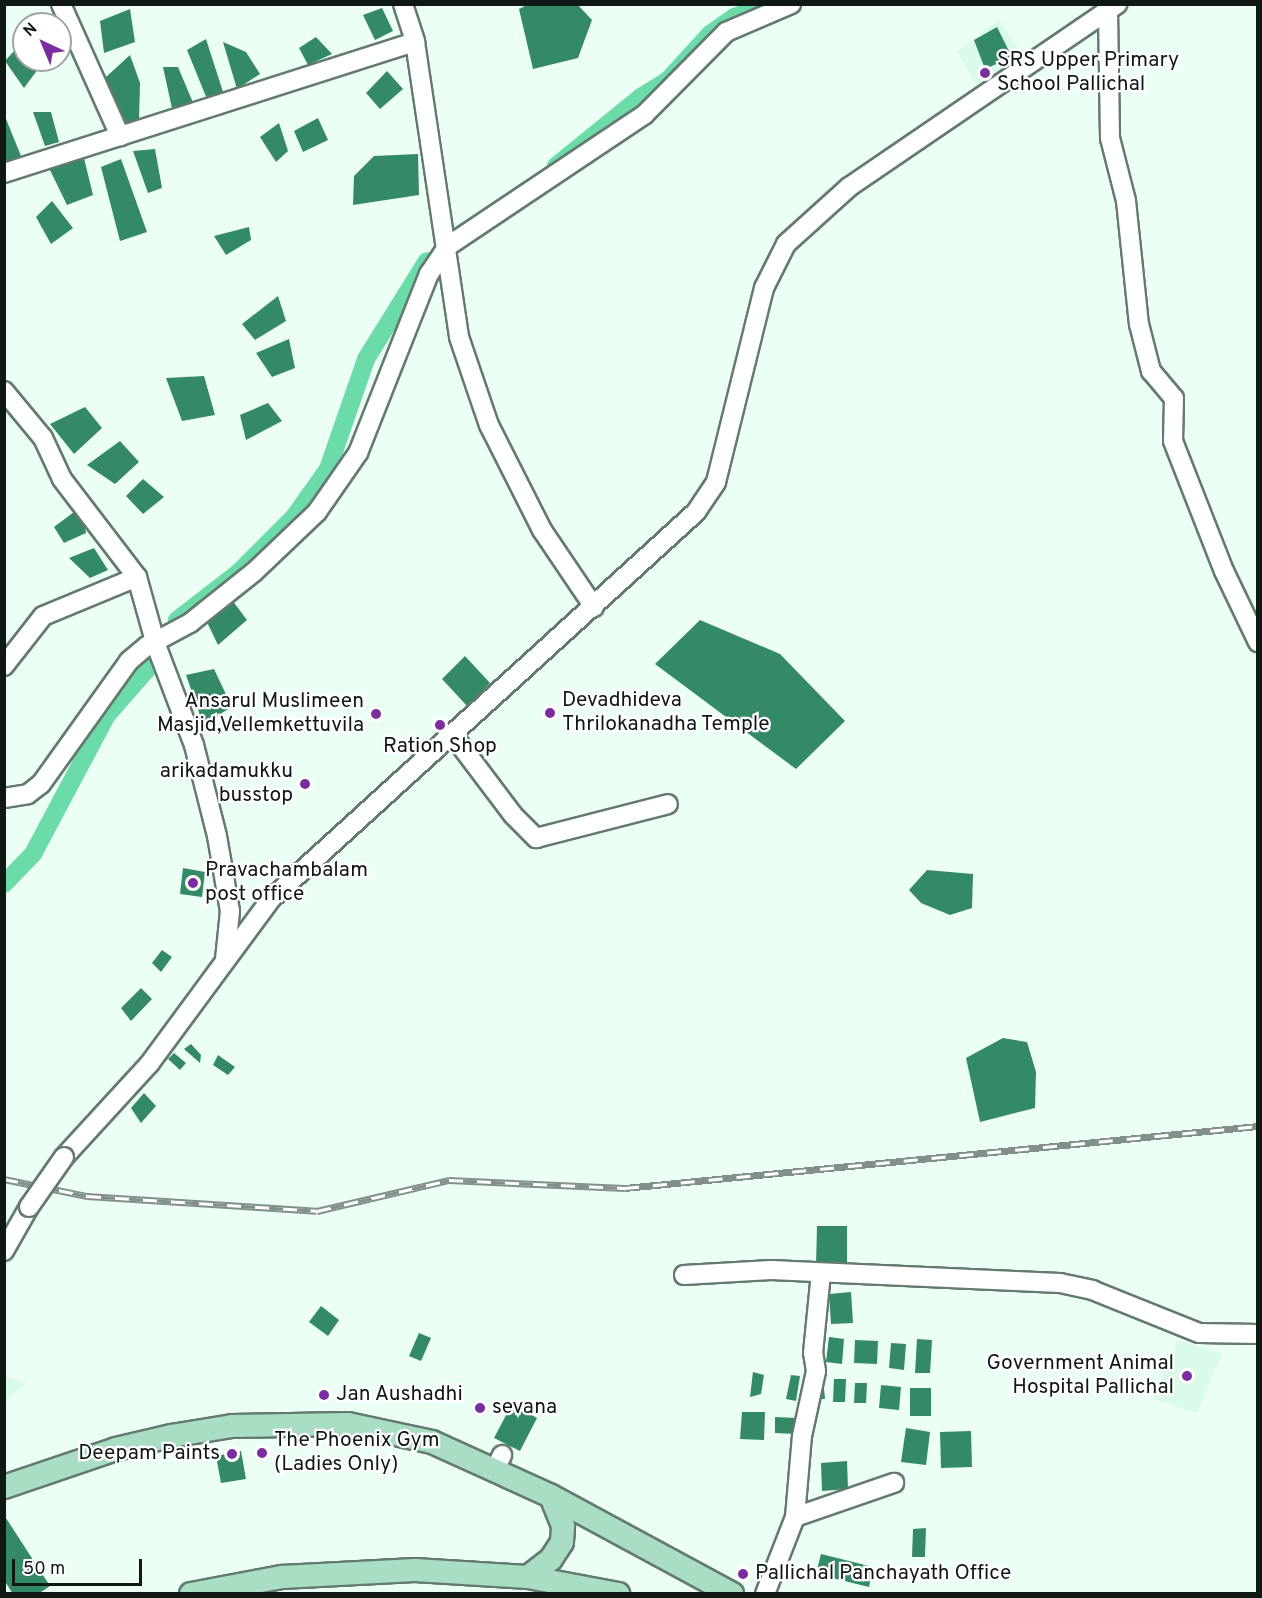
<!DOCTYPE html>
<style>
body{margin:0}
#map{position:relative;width:1262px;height:1598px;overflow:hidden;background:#ecfff5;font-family:Overpass,sans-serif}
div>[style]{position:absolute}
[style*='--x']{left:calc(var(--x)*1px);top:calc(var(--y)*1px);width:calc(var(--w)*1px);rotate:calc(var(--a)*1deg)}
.built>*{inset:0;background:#dbfbea}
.canal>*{height:18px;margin:-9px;padding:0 9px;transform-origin:9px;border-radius:9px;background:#6bdba9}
.building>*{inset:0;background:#348a66}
.roads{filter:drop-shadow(2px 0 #657a6f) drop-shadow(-2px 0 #657a6f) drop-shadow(0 2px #657a6f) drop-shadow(0 -2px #657a6f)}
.minor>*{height:18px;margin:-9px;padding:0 9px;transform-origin:9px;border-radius:9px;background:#fff}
.major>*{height:22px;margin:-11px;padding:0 11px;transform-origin:11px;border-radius:11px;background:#a9ddc4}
.rail>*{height:7px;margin-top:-3.5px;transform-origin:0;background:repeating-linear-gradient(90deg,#fff 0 14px,#839089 0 28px);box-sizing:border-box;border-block:2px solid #839089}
.bridges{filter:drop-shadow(2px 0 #657a6f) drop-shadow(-2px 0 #657a6f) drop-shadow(0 2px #657a6f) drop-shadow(0 -2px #657a6f)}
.minor-bridge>*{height:18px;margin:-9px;padding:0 9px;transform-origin:9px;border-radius:9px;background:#fff}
.dots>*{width:16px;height:16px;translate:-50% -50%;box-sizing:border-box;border:3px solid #fff;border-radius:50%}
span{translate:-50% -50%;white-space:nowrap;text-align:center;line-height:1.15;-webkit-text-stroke:4.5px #fff;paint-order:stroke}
.poi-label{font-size:21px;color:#101814}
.left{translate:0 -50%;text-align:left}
.right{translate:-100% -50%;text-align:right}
.frame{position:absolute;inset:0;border:6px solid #101814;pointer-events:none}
.north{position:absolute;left:12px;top:12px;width:60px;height:60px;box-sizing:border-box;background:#fff;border:2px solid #9fa3a1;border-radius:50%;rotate:316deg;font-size:16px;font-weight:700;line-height:24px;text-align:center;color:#101814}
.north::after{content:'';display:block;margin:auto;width:21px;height:27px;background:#792d9e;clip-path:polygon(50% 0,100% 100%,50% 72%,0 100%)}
.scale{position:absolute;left:12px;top:1559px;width:130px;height:27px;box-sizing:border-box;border:3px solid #101814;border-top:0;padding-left:8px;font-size:18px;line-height:21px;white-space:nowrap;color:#101814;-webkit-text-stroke:4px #fff;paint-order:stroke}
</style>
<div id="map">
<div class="built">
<div style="clip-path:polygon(999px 20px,1023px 55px,979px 90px,957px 51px)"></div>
<div style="clip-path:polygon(1178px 1341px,1222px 1353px,1197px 1413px,1153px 1399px)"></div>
<div style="clip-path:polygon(4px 1375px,26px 1383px,5px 1402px,4px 1402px)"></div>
</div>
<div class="canal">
<div style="--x:556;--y:166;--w:109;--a:-39.1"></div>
<div style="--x:641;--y:97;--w:32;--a:-32"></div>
<div style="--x:668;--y:80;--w:62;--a:-47.6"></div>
<div style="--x:710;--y:34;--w:29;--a:-35"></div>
<div style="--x:734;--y:17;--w:41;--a:-18.4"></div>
<div style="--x:177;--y:620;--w:78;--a:-37.7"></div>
<div style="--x:239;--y:572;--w:78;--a:-45"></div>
<div style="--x:294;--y:517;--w:59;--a:-54.7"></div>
<div style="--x:328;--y:469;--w:116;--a:-70.9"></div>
<div style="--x:366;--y:359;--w:115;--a:-58.1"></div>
<div style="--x:4;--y:884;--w:42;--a:-46"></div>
<div style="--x:33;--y:854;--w:157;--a:-62"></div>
<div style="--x:107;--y:715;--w:67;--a:-48.7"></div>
</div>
<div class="building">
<div style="clip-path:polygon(529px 4px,577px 4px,592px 20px,578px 58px,533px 69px,519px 9px)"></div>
<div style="clip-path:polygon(382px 8px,393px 31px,375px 40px,363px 15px)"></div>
<div style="clip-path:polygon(130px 9px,135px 42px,104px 53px,100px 21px)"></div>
<div style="clip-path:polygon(997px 27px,1012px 57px,985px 69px,974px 40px)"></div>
<div style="clip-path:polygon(316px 37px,332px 54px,308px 65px,299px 48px)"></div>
<div style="clip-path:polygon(206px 39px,224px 95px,207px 99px,187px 50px)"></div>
<div style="clip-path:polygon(24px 40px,24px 60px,44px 61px,24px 88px,5px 61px)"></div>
<div style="clip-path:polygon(223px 42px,246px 52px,260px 74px,237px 89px)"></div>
<div style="clip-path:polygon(130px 55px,140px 83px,139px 120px,121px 124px,106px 77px)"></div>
<div style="clip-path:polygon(163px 67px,178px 67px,194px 105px,173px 113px)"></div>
<div style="clip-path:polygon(387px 71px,403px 89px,380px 109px,366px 93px)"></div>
<div style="clip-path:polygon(33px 112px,51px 112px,59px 142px,45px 146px)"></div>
<div style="clip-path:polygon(4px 114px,21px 156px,4px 165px)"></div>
<div style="clip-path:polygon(318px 118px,328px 140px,303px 152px,294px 131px)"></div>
<div style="clip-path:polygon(279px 123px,288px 151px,276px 162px,260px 137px)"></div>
<div style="clip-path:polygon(155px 149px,162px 188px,148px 193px,133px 151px)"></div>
<div style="clip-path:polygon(83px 154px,93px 195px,67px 205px,49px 168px)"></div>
<div style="clip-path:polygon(418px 154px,419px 195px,353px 205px,354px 176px,374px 156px)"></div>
<div style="clip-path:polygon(121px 159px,147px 232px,120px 241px,101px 167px)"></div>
<div style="clip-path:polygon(52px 201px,73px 228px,51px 244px,36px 217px)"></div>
<div style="clip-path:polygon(249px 227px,251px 240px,226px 255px,214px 236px)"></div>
<div style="clip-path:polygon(278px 296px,286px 321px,255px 340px,242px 324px)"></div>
<div style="clip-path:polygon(289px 339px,295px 368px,272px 377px,256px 353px)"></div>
<div style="clip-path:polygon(204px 376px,215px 415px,182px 421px,166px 378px)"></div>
<div style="clip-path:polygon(268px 403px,282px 421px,246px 440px,240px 415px)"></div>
<div style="clip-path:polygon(85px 407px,102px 428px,74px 454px,50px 424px)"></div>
<div style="clip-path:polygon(120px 441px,139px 462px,115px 484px,87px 465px)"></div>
<div style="clip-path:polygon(143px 479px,164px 497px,143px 514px,126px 496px)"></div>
<div style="clip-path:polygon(82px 506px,86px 533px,64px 543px,54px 527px)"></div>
<div style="clip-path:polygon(94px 548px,108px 570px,90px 578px,69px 558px)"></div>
<div style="clip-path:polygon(232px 600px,247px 620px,218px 645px,204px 616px)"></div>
<div style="clip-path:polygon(700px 620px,780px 654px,845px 721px,796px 769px,655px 664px)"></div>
<div style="clip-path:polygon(465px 656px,490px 683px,468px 707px,442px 679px)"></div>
<div style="clip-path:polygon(214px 669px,232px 707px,203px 724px,186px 675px)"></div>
<div style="clip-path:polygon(183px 868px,205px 872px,202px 897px,180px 894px)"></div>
<div style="clip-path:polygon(927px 870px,973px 874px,972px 908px,950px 915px,921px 903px,909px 890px)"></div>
<div style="clip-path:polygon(162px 950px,172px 957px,161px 972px,152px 963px)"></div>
<div style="clip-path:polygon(141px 988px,152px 999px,131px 1021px,121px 1008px)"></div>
<div style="clip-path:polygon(1003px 1038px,1027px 1042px,1036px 1072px,1035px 1108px,980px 1122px,966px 1058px)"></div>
<div style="clip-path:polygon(191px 1044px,201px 1055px,200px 1063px,184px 1049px)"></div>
<div style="clip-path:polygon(174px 1053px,186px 1063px,180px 1070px,168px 1059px)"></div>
<div style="clip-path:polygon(218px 1055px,235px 1067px,228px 1075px,213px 1065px)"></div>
<div style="clip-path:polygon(144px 1093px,156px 1106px,141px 1123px,131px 1108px)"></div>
<div style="clip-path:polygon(817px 1226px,847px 1226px,847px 1266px,816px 1266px)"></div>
<div style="clip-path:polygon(851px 1292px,853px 1323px,831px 1324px,829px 1294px)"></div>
<div style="clip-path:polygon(321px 1306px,339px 1320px,328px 1336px,309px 1322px)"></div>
<div style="clip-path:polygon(419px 1333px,431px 1338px,421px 1361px,409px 1356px)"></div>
<div style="clip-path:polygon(829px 1337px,844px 1339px,842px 1364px,826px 1362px)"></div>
<div style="clip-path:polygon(917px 1339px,932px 1340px,930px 1373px,915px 1373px)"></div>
<div style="clip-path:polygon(855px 1340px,878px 1341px,877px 1364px,854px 1363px)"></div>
<div style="clip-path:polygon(891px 1343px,906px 1344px,904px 1370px,889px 1368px)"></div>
<div style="clip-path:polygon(753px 1372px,764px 1375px,761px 1394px,750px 1397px)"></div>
<div style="clip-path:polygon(791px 1375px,800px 1376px,796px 1401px,786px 1399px)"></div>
<div style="clip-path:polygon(823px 1379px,825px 1399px,817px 1399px)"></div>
<div style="clip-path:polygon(834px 1379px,846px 1379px,845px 1402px,833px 1402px)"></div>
<div style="clip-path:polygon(855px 1383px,867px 1383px,866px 1403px,854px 1403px)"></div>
<div style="clip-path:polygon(881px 1385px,901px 1387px,899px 1410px,879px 1408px)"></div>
<div style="clip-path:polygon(910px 1388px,931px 1388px,931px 1416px,910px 1416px)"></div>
<div style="clip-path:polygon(512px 1404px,537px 1418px,520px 1451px,494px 1438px)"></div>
<div style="clip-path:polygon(742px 1412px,765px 1412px,764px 1440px,740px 1439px)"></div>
<div style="clip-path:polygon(775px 1417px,796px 1418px,795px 1434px,775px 1433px)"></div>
<div style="clip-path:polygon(906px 1428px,930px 1432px,926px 1465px,901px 1462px)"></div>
<div style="clip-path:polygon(971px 1431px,972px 1467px,941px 1468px,940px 1432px)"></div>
<div style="clip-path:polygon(241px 1451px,246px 1479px,221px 1483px,216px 1456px)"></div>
<div style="clip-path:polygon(847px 1461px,848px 1489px,822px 1491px,821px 1463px)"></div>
<div style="clip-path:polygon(4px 1515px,50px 1586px,38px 1594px,13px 1594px,4px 1580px)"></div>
<div style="clip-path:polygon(926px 1528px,925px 1557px,912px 1557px,913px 1529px)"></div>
<div style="clip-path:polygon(821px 1554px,873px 1567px,869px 1587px,816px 1574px)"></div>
</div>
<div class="roads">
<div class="minor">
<div style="--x:61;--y:4;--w:145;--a:65.9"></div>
<div style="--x:403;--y:4;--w:40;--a:72"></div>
<div style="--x:415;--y:42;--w:298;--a:81.5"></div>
<div style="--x:459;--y:337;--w:93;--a:71.2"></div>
<div style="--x:489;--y:425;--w:118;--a:63.2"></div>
<div style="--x:542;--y:530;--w:93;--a:56"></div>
<div style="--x:1108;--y:10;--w:128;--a:89.1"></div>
<div style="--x:1110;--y:138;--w:65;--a:75.7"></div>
<div style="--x:1126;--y:201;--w:124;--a:84"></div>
<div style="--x:1139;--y:324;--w:49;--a:75.7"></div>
<div style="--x:1151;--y:371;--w:35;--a:50"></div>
<div style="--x:1174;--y:398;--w:43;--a:91.3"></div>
<div style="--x:1173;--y:441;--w:140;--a:68.6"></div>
<div style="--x:1224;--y:571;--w:79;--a:64.4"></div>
<div style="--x:4;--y:173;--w:431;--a:-17.7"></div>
<div style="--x:4;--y:391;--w:61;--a:50.3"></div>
<div style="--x:43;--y:438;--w:45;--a:65.1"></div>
<div style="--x:62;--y:479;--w:123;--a:52.6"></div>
<div style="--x:137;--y:577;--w:71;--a:74.4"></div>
<div style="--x:156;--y:645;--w:107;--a:69.2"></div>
<div style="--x:194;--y:745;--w:94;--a:75.8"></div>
<div style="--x:217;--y:836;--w:76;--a:80.2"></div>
<div style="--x:230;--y:911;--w:48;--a:95.9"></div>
<div style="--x:4;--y:666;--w:63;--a:-52"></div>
<div style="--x:43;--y:616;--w:102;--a:-22.5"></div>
<div style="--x:452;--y:734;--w:101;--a:53"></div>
<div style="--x:513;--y:815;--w:33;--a:45"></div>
<div style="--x:536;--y:838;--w:136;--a:-14.4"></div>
<div style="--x:4;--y:798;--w:24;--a:-9"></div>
<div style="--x:28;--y:794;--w:16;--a:-38"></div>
<div style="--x:41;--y:784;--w:151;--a:-54.4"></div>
<div style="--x:129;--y:661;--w:23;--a:-40"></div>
<div style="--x:147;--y:646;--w:49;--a:-28.1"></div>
<div style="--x:190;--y:623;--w:82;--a:-38.6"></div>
<div style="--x:254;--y:572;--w:87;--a:-43.6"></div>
<div style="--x:317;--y:512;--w:72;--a:-55.2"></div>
<div style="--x:358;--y:453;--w:193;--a:-68.4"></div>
<div style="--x:429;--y:274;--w:34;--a:-56"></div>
<div style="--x:448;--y:246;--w:236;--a:-33.8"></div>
<div style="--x:644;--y:115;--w:117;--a:-45.3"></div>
<div style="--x:726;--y:32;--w:71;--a:-23.3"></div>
<div style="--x:64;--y:1157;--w:127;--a:-47.5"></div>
<div style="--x:150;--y:1063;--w:204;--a:-53.6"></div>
<div style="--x:271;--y:899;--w:575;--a:-42.32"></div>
<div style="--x:696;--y:512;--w:36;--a:-56"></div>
<div style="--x:716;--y:482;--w:200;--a:-76.1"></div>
<div style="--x:764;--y:288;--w:49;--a:-63.4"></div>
<div style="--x:786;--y:244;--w:85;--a:-42.1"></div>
<div style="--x:849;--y:187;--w:325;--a:-34.3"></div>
<div style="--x:4;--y:1251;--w:51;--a:-60.4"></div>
<div style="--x:684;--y:1275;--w:87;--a:-3.3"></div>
<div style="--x:771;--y:1270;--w:289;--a:2.6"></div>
<div style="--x:1060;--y:1283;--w:33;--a:12"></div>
<div style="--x:1092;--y:1290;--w:115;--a:21.9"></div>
<div style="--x:1199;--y:1333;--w:59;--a:1"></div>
<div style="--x:494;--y:1471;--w:18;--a:-63"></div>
<div style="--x:795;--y:1517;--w:105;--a:-19"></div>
<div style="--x:765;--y:1594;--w:83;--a:-68.7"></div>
<div style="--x:795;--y:1517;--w:81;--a:-85.1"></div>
<div style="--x:802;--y:1436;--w:66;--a:-77.8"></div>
<div style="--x:816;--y:1371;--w:18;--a:-99"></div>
<div style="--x:813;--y:1353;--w:80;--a:-84.3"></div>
</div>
<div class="major">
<div style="--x:4;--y:1487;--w:118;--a:-18.7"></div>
<div style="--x:116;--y:1449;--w:57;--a:-13.3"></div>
<div style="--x:171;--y:1436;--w:62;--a:-9.3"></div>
<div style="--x:232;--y:1426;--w:116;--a:-1"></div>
<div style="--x:348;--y:1424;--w:86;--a:12.1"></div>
<div style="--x:432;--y:1442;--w:131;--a:24.4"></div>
<div style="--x:551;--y:1496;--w:206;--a:28.4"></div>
<div style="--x:528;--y:1577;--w:29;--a:-38"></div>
<div style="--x:551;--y:1559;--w:20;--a:-57"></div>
<div style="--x:562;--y:1542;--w:16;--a:-86"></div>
<div style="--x:563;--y:1526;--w:32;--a:-112"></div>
<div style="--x:191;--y:1594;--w:93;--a:-10.6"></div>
<div style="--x:282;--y:1577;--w:133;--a:-3"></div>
<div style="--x:415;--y:1570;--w:113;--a:3.5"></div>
<div style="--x:528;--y:1577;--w:92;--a:10.7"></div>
</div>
</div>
<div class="rail">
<div style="--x:4;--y:1179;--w:85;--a:11.6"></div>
<div style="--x:87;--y:1196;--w:230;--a:3.7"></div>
<div style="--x:317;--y:1211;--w:136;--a:-13.2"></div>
<div style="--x:449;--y:1180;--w:176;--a:2.6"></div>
<div style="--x:625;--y:1188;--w:636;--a:-5.59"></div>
</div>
<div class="bridges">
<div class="minor-bridge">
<div style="--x:29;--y:1207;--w:61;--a:-55"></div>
</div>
</div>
<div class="dots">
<div style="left:985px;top:73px;background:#792d9e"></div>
<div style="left:550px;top:713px;background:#792d9e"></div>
<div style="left:376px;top:714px;background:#792d9e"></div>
<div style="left:440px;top:725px;background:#792d9e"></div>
<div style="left:305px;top:784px;background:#792d9e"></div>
<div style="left:193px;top:883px;background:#792d9e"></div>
<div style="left:1187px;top:1376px;background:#792d9e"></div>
<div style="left:324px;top:1395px;background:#792d9e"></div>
<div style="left:480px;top:1408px;background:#792d9e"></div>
<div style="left:262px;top:1453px;background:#792d9e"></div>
<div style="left:232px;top:1454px;background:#792d9e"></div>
<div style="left:743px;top:1574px;background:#792d9e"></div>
</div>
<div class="poi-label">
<span class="left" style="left:997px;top:73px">SRS Upper Primary<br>School Pallichal</span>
<span class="left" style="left:562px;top:713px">Devadhideva<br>Thrilokanadha Temple</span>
<span class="right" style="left:364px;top:714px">Ansarul Muslimeen<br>Masjid,Vellemkettuvila</span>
<span style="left:440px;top:747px">Ration Shop</span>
<span class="right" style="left:293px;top:784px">arikadamukku<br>busstop</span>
<span class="left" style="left:205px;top:883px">Pravachambalam<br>post office</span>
<span class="right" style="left:1174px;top:1376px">Government Animal<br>Hospital Pallichal</span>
<span class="left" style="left:336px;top:1395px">Jan Aushadhi</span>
<span class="left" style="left:492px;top:1408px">sevana</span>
<span class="left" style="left:274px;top:1453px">The Phoenix Gym<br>(Ladies Only)</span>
<span class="right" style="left:220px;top:1454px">Deepam Paints</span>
<span class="left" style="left:755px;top:1574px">Pallichal Panchayath Office</span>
</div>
<div class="frame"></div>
<div class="north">N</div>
<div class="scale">50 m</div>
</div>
